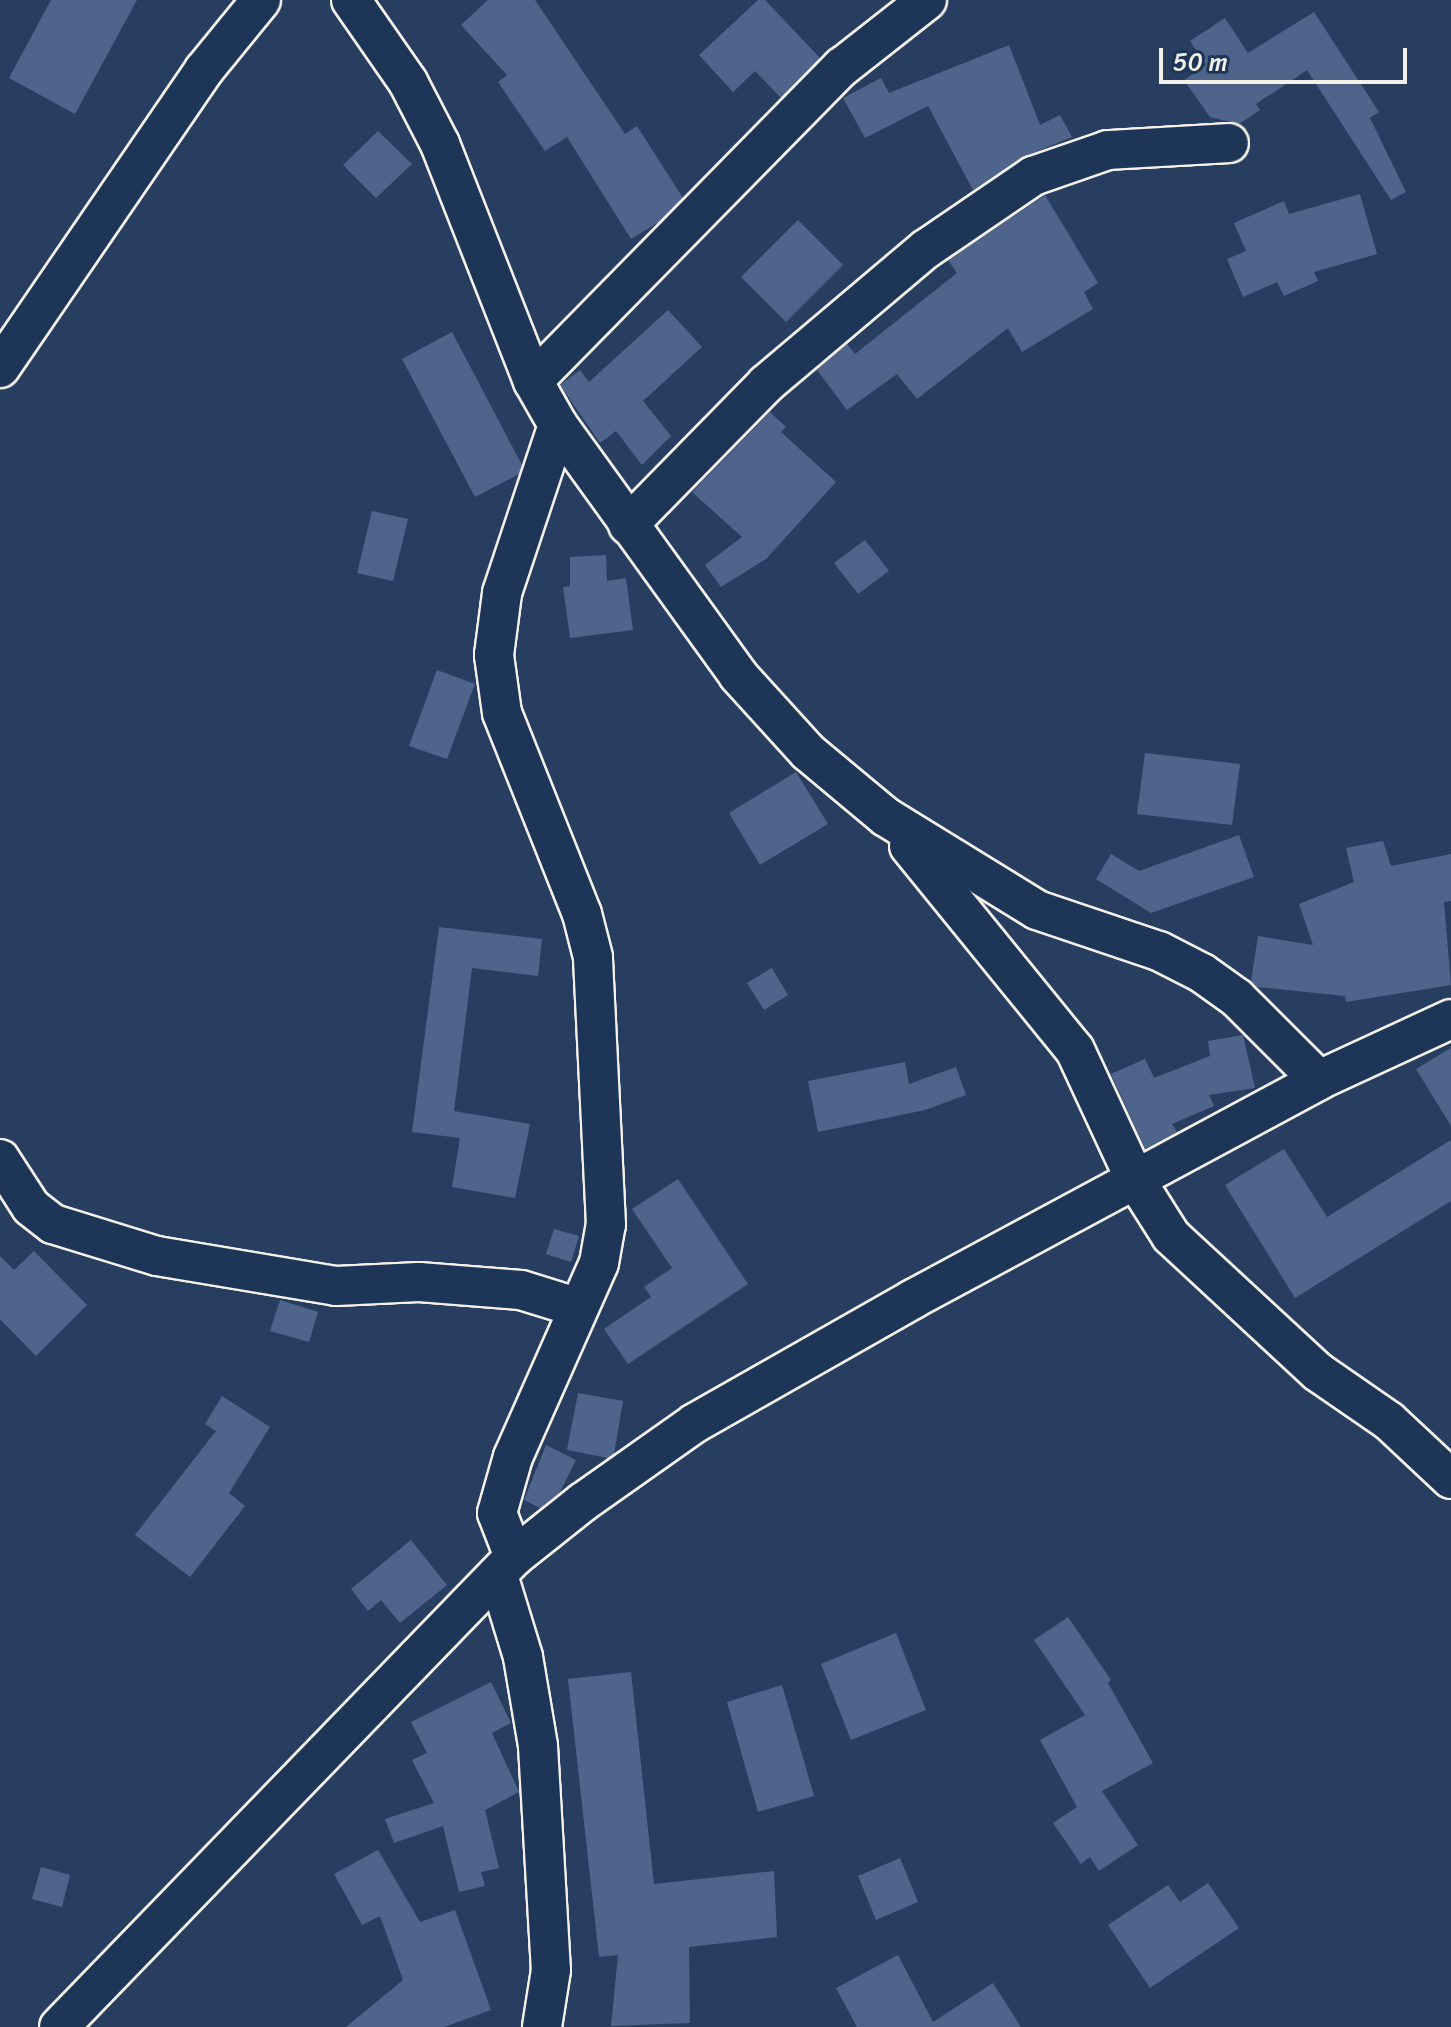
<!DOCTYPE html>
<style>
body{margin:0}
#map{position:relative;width:1451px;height:2027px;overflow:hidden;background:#273e61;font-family:Sriracha,sans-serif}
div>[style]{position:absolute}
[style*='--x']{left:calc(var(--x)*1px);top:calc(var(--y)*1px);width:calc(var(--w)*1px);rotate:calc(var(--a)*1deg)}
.building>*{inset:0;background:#4f648b}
.roads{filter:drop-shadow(2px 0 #f4f1e8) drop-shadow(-2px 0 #f4f1e8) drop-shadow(0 2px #f4f1e8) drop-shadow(0 -2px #f4f1e8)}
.minor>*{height:38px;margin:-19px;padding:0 19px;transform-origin:19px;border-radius:19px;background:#1d3557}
span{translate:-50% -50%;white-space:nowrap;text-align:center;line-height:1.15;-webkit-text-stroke:8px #1d3557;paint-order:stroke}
.scale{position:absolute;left:1159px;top:48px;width:248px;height:36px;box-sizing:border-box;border:4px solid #f4f1e8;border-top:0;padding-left:10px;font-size:24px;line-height:28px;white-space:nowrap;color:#f4f1e8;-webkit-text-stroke:6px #1d3557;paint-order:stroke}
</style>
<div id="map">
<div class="building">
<div style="clip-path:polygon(51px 0,137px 0,75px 114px,9px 78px)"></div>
<div style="clip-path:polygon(488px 0,535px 0,625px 134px,637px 126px,683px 198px,659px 222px,631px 239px,567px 137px,545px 151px,498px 82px,507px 75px,461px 25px)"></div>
<div style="clip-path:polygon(758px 0,765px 0,820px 58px,781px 98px,755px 71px,733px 92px,699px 55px)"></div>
<div style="clip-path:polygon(1314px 12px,1379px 112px,1370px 118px,1406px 192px,1391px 200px,1307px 70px,1256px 104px,1260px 110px,1239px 124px,1210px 117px,1184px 80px,1206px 65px,1190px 41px,1225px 18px,1248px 53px)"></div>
<div style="clip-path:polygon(1009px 45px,1040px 125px,1060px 115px,1072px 137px,1021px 158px,973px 190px,928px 106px,865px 138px,843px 98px,881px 78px,889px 93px)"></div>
<div style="clip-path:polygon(378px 131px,412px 164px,376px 198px,343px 165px)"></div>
<div style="clip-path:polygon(1360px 194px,1377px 254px,1314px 272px,1318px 281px,1284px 296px,1277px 282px,1243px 297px,1227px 259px,1246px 251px,1234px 223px,1284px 201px,1289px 214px)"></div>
<div style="clip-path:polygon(1045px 195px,1098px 283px,1084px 292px,1093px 309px,1022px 352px,1008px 328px,917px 399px,897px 374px,847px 410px,817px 370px,847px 344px,855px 354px,957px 273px,948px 260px)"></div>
<div style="clip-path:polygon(798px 220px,843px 265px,786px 322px,741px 277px)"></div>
<div style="clip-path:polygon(668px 310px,702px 347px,643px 401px,671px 436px,642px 465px,616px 431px,600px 443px,560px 385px,580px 370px,589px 382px)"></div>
<div style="clip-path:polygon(452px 332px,522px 465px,519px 474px,475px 497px,402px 359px)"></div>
<div style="clip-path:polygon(770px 412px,786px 427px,781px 432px,836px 482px,766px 559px,721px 587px,705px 565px,742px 537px,692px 492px)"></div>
<div style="clip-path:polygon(372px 511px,408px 519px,393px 581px,357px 573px)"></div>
<div style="clip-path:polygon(865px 540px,889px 571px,858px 594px,834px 563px)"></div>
<div style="clip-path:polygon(606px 555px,607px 581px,626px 578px,633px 630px,570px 638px,563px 587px,570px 586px,570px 557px)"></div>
<div style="clip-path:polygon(437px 670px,475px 684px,447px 759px,409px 746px)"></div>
<div style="clip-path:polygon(1145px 753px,1240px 764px,1232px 825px,1137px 814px)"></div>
<div style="clip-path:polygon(796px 772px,828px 824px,760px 865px,729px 813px)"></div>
<div style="clip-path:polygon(1239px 835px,1254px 877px,1151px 913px,1096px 879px,1111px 854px,1139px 871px)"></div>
<div style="clip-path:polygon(1383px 841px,1391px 866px,1451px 854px,1451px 901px,1444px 902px,1451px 985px,1346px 1002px,1345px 996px,1257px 987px,1251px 981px,1258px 936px,1313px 945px,1299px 904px,1354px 882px,1346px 848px)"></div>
<div style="clip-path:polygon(439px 927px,542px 939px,538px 976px,472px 968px,454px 1111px,530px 1124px,515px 1198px,452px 1187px,460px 1138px,412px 1132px)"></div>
<div style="clip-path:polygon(772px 968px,788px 995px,764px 1010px,747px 983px)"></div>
<div style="clip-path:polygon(1243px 1035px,1255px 1088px,1209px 1095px,1214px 1106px,1172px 1124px,1177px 1132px,1145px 1149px,1111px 1074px,1145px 1059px,1154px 1078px,1210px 1056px,1208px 1041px)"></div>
<div style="clip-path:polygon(1451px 1048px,1451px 1126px,1416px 1069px)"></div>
<div style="clip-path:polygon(905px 1062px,909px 1084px,956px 1067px,966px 1095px,925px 1110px,818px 1132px,808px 1081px)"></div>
<div style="clip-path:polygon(1451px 1140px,1451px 1201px,1295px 1298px,1225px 1185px,1284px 1149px,1327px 1217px)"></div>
<div style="clip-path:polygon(678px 1179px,748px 1284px,628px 1364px,604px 1329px,651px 1297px,644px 1287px,672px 1268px,632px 1209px)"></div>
<div style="clip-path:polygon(554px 1229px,579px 1236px,571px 1262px,546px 1254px)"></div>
<div style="clip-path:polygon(34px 1251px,87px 1305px,36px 1356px,0 1319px,0 1256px,14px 1270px)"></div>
<div style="clip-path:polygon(280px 1300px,318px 1312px,309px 1342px,270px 1331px)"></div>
<div style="clip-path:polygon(578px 1393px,623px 1401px,614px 1454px,608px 1458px,567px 1450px)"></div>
<div style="clip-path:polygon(222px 1396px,270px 1427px,229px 1493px,245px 1506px,190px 1577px,135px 1535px,216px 1431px,205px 1424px)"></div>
<div style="clip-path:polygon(546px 1445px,576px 1460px,560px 1492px,540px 1508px,524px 1500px)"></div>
<div style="clip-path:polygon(411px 1540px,447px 1585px,400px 1623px,381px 1600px,368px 1611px,351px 1589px)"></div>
<div style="clip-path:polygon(1068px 1617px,1111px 1680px,1108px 1683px,1153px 1763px,1102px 1791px,1138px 1845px,1099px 1871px,1090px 1857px,1081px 1864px,1053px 1823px,1077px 1807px,1040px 1740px,1085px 1715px,1034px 1640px)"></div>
<div style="clip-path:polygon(896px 1633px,926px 1710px,851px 1740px,821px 1664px)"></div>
<div style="clip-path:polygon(631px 1672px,654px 1884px,774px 1871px,777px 1937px,689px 1947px,690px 2023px,611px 2026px,618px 1955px,599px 1957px,568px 1679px)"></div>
<div style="clip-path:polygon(491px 1682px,511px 1723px,492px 1733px,519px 1792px,485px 1810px,499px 1868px,481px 1872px,485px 1886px,459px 1892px,443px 1826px,394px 1843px,385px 1819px,434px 1803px,412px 1760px,427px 1753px,411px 1722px)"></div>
<div style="clip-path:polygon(782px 1685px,814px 1796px,758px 1812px,727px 1702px)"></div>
<div style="clip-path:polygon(378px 1850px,420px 1922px,455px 1910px,491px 2010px,444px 2027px,346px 2027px,403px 1980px,380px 1916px,362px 1925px,334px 1874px)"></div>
<div style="clip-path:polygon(900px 1858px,918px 1902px,876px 1920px,858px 1876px)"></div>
<div style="clip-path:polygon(41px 1867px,70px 1875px,62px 1907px,32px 1899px)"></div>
<div style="clip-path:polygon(1208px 1883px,1239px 1928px,1150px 1988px,1108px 1925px,1168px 1885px,1180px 1902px)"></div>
<div style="clip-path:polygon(898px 1955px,933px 2022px,993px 1983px,1021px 2027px,857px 2027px,836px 1988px)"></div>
</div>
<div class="roads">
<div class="minor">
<div style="--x:351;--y:0;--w:100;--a:55.2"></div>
<div style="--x:408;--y:82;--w:70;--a:62.7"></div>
<div style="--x:440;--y:144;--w:255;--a:68.6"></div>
<div style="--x:533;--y:381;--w:51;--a:60.4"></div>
<div style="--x:558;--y:425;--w:308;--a:54.2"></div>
<div style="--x:738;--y:675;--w:104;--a:47.7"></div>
<div style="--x:808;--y:752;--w:102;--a:39.8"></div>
<div style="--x:886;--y:817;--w:177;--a:31.6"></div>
<div style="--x:1037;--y:910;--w:129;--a:18.6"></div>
<div style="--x:1159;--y:951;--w:48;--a:27.1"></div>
<div style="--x:1202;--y:973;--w:43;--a:35.5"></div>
<div style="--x:1237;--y:998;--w:116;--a:45"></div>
<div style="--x:0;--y:368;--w:361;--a:-55.6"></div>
<div style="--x:204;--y:70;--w:90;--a:-50.8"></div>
<div style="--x:533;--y:381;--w:441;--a:-45.5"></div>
<div style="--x:842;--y:67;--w:108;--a:-38.2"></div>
<div style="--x:628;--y:525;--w:197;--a:-45.6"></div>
<div style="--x:766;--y:384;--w:209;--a:-40.2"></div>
<div style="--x:926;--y:249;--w:130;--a:-34.3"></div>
<div style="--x:1033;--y:176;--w:79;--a:-19.1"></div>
<div style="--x:1108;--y:150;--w:121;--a:-3.3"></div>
<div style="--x:909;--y:846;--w:263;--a:50.9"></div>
<div style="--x:1075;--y:1050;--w:142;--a:65.1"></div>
<div style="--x:1135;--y:1179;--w:67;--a:57.7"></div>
<div style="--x:1171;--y:1236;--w:200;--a:42.8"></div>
<div style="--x:1318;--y:1372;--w:86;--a:34.6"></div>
<div style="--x:1389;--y:1421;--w:85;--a:43.1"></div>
<div style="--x:0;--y:1159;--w:57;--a:57.1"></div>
<div style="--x:31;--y:1207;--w:28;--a:38"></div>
<div style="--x:53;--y:1224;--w:109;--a:17.1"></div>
<div style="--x:157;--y:1256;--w:181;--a:9.5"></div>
<div style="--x:336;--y:1286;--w:83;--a:-2.8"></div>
<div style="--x:419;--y:1282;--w:102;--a:4.5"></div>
<div style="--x:521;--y:1290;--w:58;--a:17.2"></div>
<div style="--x:514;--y:1557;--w:47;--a:-111.1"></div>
<div style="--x:497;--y:1513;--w:58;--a:-74.1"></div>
<div style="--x:513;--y:1457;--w:212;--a:-66.1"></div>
<div style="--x:599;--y:1263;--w:39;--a:-80"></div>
<div style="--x:606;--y:1225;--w:268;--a:-92.8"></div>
<div style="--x:593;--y:957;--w:44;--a:-104.3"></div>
<div style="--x:582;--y:914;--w:216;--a:-111.7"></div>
<div style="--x:502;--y:713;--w:59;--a:-97.9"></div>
<div style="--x:494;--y:655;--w:63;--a:-82.6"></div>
<div style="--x:502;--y:593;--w:177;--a:-71.6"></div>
<div style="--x:498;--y:1575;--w:86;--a:73"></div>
<div style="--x:523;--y:1657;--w:90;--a:80.4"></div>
<div style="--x:538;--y:1746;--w:224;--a:86.7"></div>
<div style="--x:551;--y:1970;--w:58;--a:99"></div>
<div style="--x:59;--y:2027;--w:654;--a:-45.93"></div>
<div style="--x:514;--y:1557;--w:88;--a:-38.6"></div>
<div style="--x:583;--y:1502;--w:137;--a:-35.2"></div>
<div style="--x:695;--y:1423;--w:251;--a:-29.6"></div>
<div style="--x:913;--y:1299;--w:461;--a:-28.3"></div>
<div style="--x:1319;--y:1080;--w:145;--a:-24.8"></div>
</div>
</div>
<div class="scale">50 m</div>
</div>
